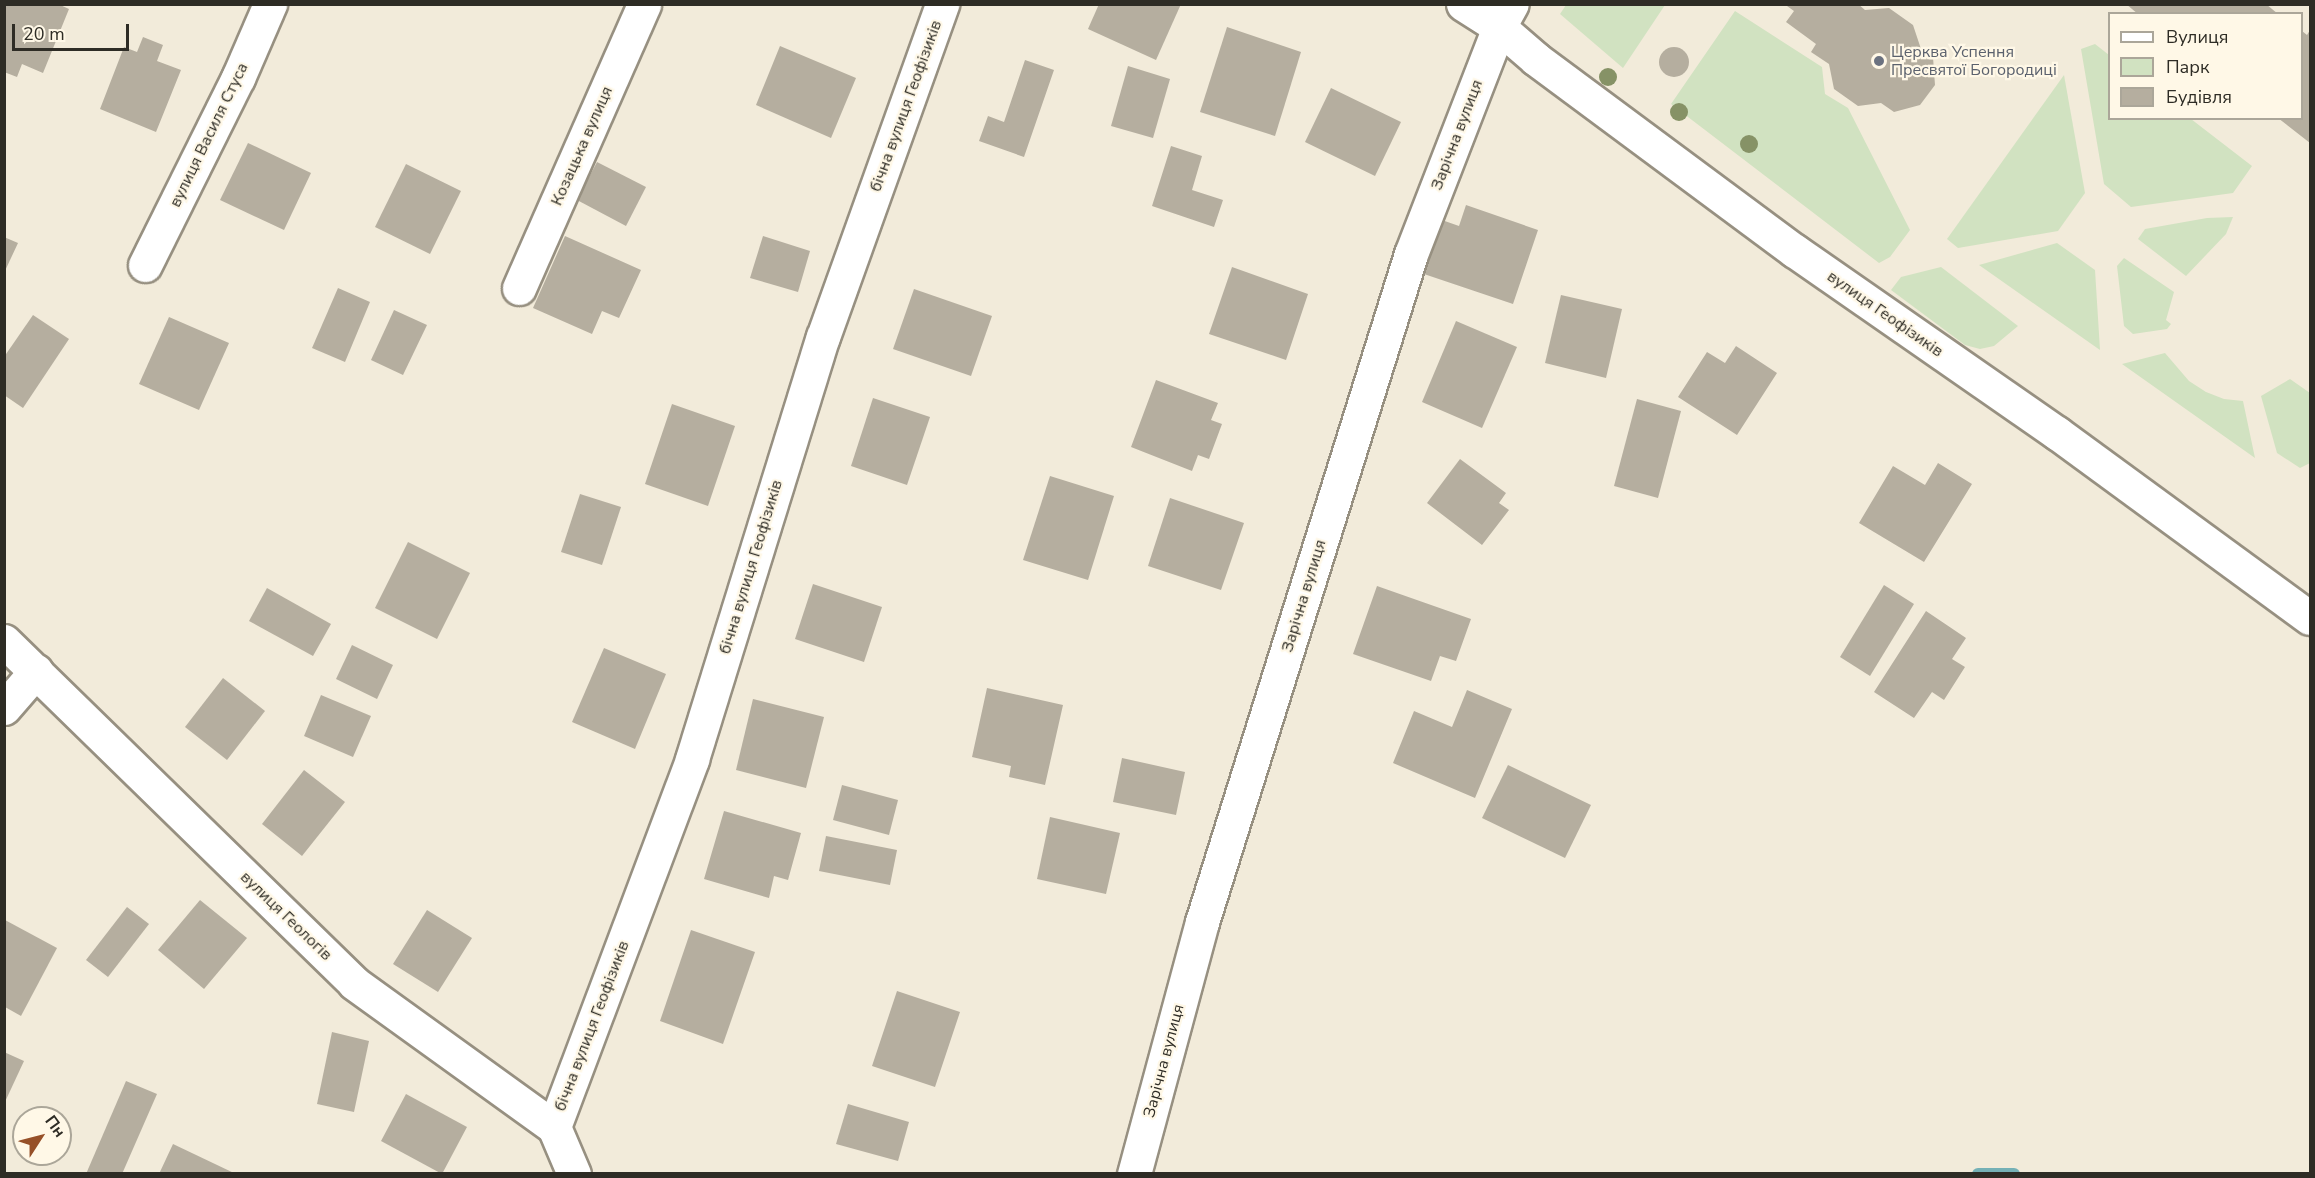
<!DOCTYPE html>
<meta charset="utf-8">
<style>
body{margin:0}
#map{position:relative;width:2315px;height:1178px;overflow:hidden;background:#f2ebda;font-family:"Nunito Sans",sans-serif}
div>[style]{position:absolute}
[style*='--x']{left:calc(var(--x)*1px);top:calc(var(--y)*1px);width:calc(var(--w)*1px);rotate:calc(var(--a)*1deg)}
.green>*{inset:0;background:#d1e2c1}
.stream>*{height:12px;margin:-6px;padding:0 6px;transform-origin:6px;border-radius:6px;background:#75b1b6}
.building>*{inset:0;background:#b5ae9f}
.round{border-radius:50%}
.roads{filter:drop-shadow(2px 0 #979081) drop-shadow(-2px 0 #979081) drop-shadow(0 2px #979081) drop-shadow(0 -2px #979081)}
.minor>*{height:33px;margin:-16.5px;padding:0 16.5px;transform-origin:16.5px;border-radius:16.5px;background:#fff}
.trees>*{width:18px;height:18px;margin:-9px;border-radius:50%;background:#869266}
.dots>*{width:16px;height:16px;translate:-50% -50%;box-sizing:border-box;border:3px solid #fff8e7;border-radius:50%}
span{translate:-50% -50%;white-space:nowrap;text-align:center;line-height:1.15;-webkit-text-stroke:4.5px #fff8e7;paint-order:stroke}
.worship-label{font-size:16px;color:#5b616d}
.left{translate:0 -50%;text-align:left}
.street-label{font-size:16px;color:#2e2c25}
.frame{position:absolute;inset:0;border:6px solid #2e2c25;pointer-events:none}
.legend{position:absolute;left:2108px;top:12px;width:195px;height:108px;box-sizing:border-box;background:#fff8e7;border:2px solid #aba699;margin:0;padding:8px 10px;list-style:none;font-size:18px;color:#2e2c25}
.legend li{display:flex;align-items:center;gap:12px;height:30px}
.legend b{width:30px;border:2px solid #aba699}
.north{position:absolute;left:12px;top:1106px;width:60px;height:60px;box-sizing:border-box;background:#fff8e7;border:2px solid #aba699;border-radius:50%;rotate:54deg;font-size:16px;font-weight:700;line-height:24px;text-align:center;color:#2e2c25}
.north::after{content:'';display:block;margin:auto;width:21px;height:27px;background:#965028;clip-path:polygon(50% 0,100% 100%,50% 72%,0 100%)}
.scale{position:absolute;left:12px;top:24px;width:117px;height:27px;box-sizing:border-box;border:3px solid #2e2c25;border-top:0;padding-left:8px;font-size:18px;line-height:21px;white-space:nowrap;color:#2e2c25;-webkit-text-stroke:4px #fff8e7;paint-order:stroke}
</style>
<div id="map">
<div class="green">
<div style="clip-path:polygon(1566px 5px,1566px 4px,1665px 5px,1623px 68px,1560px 14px)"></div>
<div style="clip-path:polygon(1735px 11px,1822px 67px,1825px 94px,1848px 108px,1910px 230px,1890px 257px,1879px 263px,1671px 104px)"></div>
<div style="clip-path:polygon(2095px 44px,2109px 55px,2110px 118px,2191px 119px,2252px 166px,2233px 193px,2131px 207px,2104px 184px,2081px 49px)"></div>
<div style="clip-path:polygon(2064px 75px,2085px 193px,2058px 231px,1958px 248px,1947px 239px)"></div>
<div style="clip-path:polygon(2233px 217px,2226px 234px,2186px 276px,2138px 239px,2145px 229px,2207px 218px)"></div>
<div style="clip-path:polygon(2057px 243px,2095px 270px,2100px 350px,1979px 265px)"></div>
<div style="clip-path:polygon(2124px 258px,2174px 292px,2166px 320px,2171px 324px,2167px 329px,2133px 334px,2124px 326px,2117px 266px)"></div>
<div style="clip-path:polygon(1941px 267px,2018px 326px,1994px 346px,1980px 349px,1965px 345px,1891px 290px,1901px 277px)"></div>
<div style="clip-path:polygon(2165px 353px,2189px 381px,2206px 392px,2224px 399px,2243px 401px,2255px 458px,2122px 364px)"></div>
<div style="clip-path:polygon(2290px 379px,2310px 393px,2310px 463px,2300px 468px,2277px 453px,2261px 396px)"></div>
</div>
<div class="stream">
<div style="--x:1978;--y:1174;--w:36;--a:0"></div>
</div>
<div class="building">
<div style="clip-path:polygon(4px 4px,58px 4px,69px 9px,43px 73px,22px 64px,17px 77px,4px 72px)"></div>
<div style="clip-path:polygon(1099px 4px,1181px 4px,1156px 60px,1088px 29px)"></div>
<div style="clip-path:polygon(1789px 4px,1858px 4px,1865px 10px,1889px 8px,1913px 25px,1921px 49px,1933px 57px,1935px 85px,1920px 105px,1894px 112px,1881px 103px,1858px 106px,1834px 89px,1829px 64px,1811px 52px,1816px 44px,1786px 22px,1794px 11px,1787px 6px)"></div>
<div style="clip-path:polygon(2126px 4px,2266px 4px,2278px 14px,2138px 14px)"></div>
<div style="clip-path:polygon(1227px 27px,1301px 52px,1275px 136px,1200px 112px)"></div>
<div style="clip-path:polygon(2310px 30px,2310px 143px,2278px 118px,2302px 118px,2302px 31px,2307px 35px)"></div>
<div style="clip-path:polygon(143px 37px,163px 45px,157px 61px,181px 70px,156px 132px,100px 109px,124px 47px,137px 52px)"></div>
<div style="clip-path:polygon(780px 46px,856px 78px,831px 138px,756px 105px)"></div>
<div class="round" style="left:1659px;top:47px;width:30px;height:30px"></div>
<div style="clip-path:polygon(1025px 60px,1054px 70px,1024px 157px,979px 141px,988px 116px,1004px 122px)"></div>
<div style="clip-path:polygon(1128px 66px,1170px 79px,1153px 138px,1111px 126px)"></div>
<div style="clip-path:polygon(1331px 88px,1401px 122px,1375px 176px,1305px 142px)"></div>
<div style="clip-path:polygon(248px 143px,311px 173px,284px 230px,220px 200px)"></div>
<div style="clip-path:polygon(1171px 146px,1202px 156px,1192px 190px,1223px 200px,1214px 227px,1152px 206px)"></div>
<div style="clip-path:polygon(597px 162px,646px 187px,626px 226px,577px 200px)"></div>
<div style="clip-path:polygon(406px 164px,461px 191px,430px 254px,375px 227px)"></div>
<div style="clip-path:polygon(1466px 205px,1538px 230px,1513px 304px,1421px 273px,1439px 219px,1459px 226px)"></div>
<div style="clip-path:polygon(565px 236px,641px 270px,619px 318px,602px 311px,592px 334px,533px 308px)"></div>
<div style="clip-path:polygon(763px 236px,810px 251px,798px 292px,750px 278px)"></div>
<div style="clip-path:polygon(4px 237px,18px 243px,4px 273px)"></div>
<div style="clip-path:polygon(1232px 267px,1308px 294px,1286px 360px,1209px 334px)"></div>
<div style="clip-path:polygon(338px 288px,370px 302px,345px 362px,312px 348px)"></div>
<div style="clip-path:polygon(914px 289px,992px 316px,971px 376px,893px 349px)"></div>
<div style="clip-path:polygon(1561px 295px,1622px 309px,1606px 378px,1545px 363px)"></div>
<div style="clip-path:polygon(394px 310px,427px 325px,403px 375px,371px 360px)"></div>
<div style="clip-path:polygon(33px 315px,69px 339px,23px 408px,4px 395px,4px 357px)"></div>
<div style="clip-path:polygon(169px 317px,229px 343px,199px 410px,139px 384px)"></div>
<div style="clip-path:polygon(1456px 321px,1517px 347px,1482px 428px,1422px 402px)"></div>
<div style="clip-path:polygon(1736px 346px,1777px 373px,1737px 435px,1678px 397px,1707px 352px,1725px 363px)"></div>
<div style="clip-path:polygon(1156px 380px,1218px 403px,1211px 420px,1222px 424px,1209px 459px,1198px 455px,1192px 471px,1131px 447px)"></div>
<div style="clip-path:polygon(873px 398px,930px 417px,907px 485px,851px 466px)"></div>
<div style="clip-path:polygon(1637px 399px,1681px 411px,1658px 498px,1614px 486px)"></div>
<div style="clip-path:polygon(672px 404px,735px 426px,708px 506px,645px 484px)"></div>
<div style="clip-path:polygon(1460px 459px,1506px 493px,1499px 503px,1509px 510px,1482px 545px,1427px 503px)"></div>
<div style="clip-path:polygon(1938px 463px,1972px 484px,1924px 562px,1859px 523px,1893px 466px,1925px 485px)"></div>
<div style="clip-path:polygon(1050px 476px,1114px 496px,1088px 580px,1023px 560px)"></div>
<div style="clip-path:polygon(580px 494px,621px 507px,602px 565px,561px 552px)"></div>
<div style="clip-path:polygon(1170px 498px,1244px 523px,1221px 590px,1148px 566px)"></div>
<div style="clip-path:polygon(408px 542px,470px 573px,437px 639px,375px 608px)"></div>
<div style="clip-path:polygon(813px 584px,882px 607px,864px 662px,795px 639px)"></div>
<div style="clip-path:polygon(1884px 585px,1914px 604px,1870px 676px,1840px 657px)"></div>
<div style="clip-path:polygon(1377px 586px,1471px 619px,1456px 661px,1440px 656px,1431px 681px,1353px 654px)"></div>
<div style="clip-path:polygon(267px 588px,331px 624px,313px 656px,249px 621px)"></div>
<div style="clip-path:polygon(1926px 611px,1966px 638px,1952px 659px,1965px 667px,1944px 700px,1932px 692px,1914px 718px,1874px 692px)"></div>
<div style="clip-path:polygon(352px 645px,393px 665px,377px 699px,336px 679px)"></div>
<div style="clip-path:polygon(604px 648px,666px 674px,635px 749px,572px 722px)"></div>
<div style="clip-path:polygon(223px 678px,265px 711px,227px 760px,185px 727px)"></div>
<div style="clip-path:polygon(987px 688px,1063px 705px,1045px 785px,1009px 777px,1011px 766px,972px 757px)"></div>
<div style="clip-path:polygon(1467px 690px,1512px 709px,1475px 798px,1393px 763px,1414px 711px,1452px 727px)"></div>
<div style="clip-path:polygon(321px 695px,371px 716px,353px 757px,304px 736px)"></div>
<div style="clip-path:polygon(753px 699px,824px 717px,806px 788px,736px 770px)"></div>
<div style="clip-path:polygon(1122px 758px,1185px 772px,1176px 815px,1113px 802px)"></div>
<div style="clip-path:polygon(1508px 765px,1591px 805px,1565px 858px,1482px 818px)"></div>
<div style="clip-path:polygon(304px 770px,345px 802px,302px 856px,262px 824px)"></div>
<div style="clip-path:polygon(842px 785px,898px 800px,889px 835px,833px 820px)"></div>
<div style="clip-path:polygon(724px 811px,801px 833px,788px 880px,774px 876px,769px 898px,704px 879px)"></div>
<div style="clip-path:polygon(1050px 817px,1120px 833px,1106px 894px,1037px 879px)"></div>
<div style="clip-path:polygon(826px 836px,897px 850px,890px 885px,819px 871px)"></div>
<div style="clip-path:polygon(200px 900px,247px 938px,204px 989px,158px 950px)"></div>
<div style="clip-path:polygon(127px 907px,149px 924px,108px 977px,86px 960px)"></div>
<div style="clip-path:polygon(427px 910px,472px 938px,438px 992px,393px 964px)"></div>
<div style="clip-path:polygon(5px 920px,57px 948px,21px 1016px,5px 1007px)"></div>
<div style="clip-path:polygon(691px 930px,755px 952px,723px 1044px,660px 1021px)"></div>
<div style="clip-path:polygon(897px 991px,960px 1012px,935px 1087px,872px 1066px)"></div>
<div style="clip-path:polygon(332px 1032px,369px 1041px,354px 1112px,317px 1104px)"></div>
<div style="clip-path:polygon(4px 1052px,24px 1061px,4px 1104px)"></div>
<div style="clip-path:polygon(126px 1081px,157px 1094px,122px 1174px,86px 1174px)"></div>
<div style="clip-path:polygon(406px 1094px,467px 1127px,442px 1174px,381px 1141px)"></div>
<div style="clip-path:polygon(848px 1104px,909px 1122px,898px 1161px,836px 1144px)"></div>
<div style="clip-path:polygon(173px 1144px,236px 1174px,159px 1174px)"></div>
</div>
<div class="roads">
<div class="minor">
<div style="--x:1463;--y:4;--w:43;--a:32.6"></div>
<div style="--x:1499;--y:27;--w:49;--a:40.9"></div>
<div style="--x:1536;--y:59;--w:322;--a:36.6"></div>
<div style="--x:1795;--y:251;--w:319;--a:34.8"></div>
<div style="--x:2057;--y:433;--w:313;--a:36.2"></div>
<div style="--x:145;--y:265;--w:209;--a:-63.6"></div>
<div style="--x:238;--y:78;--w:81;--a:-66.6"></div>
<div style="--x:519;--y:288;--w:310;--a:-66.2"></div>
<div style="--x:4;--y:641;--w:489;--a:44.3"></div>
<div style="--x:354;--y:983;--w:246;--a:35.8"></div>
<div style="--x:554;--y:1127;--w:51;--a:66.9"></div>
<div style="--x:4;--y:708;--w:49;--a:-49.1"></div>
<div style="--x:554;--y:1127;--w:393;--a:-69.4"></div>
<div style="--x:692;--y:759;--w:442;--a:-72.8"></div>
<div style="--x:823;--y:337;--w:354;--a:-70.3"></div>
<div style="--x:1134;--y:1174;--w:261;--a:-74.9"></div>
<div style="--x:1202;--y:922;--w:700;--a:-72.63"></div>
<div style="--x:1411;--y:254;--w:243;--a:-68.8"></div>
<div style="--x:1499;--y:27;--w:26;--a:-61"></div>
</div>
</div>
<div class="trees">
<div style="left:1608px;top:77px"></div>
<div style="left:1679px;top:112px"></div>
<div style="left:1749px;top:144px"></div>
</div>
<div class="dots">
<div style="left:1879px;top:61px;background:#6b7280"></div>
</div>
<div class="worship-label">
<span class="left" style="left:1891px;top:61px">Церква Успення<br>Пресвятої Богородиці</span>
</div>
<div class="street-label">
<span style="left:906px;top:106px;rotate:-70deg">бічна вулиця Геофізиків</span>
<span style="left:209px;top:135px;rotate:-64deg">вулиця Василя Стуса</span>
<span style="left:1457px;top:135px;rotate:-69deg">Зарічна вулиця</span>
<span style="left:582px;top:146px;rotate:-66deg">Козацька вулиця</span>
<span style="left:1885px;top:314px;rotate:35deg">вулиця Геофізиків</span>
<span style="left:751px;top:567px;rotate:-73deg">бічна вулиця Геофізиків</span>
<span style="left:1304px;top:596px;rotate:-73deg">Зарічна вулиця</span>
<span style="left:286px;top:916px;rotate:44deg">вулиця Геологів</span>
<span style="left:592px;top:1026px;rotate:-69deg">бічна вулиця Геофізиків</span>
<span style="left:1164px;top:1061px;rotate:-75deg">Зарічна вулиця</span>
</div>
<div class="frame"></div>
<ul class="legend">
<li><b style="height:8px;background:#fff"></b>Вулиця</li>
<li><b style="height:16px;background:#d1e2c1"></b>Парк</li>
<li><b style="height:16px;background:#b5ae9f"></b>Будівля</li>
</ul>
<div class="north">Пн</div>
<div class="scale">20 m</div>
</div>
